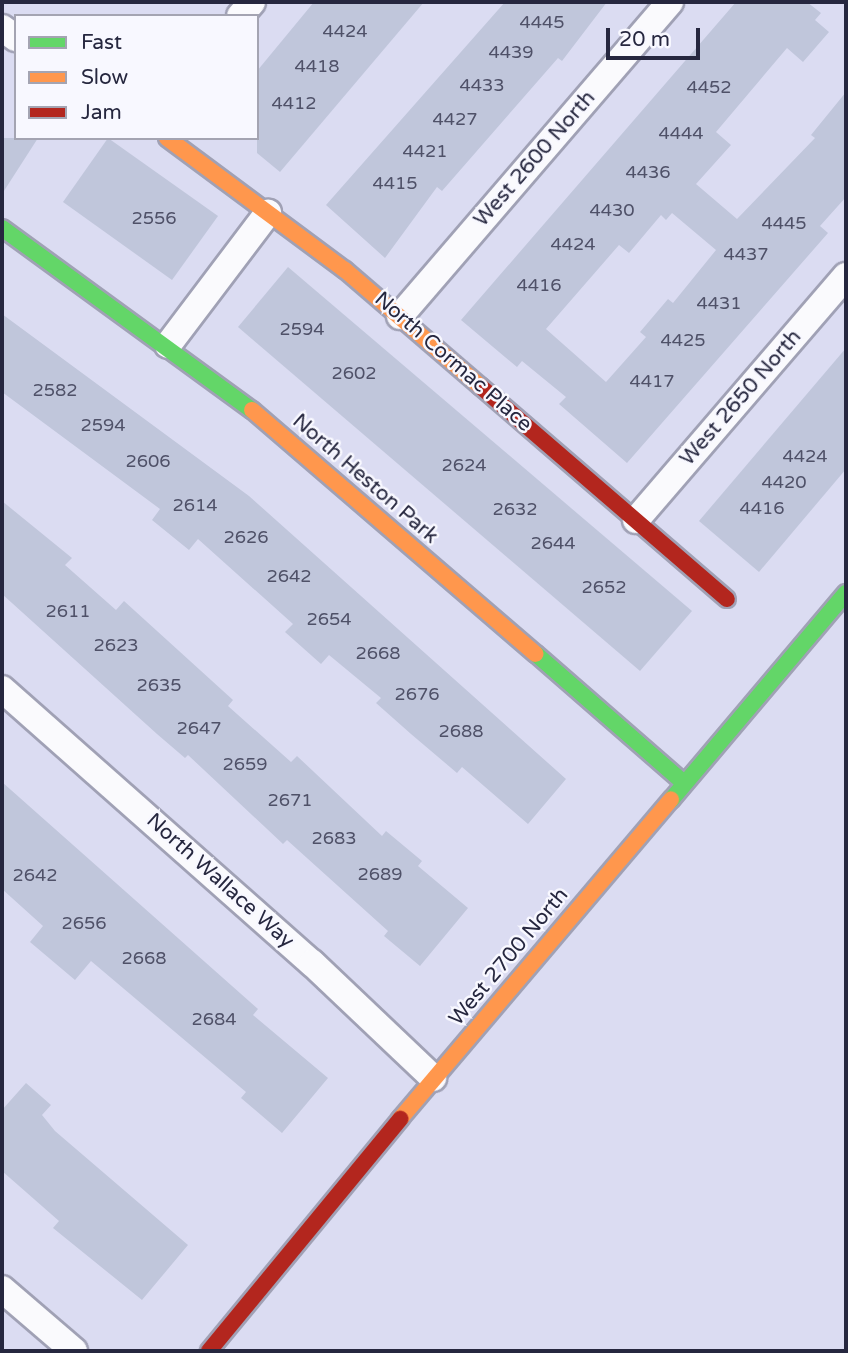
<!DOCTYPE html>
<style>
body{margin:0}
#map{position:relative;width:848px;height:1353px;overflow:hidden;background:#dbdcf2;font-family:"Varela Round",sans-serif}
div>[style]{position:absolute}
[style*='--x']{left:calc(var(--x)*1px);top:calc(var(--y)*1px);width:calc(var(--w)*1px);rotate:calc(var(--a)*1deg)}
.building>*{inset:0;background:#c0c6db}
.roads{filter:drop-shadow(2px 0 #a0a1b5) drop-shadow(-2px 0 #a0a1b5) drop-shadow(0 2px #a0a1b5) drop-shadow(0 -2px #a0a1b5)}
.street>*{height:26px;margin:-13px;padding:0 13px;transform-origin:13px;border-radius:13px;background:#fafafd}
.fast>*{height:16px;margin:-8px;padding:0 8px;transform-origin:8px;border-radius:8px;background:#63d668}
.slow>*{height:16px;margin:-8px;padding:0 8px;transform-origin:8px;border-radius:8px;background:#ff974d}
.jam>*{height:16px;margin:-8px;padding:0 8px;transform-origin:8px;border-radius:8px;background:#b3261e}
span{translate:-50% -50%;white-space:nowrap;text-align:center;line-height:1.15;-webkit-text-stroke:5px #f8f8ff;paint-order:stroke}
.number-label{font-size:18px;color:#4f5168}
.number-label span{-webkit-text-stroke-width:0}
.street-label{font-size:21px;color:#26273f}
.frame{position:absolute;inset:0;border:4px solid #26273f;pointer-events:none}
.legend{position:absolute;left:14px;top:14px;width:245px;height:126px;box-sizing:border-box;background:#f8f8ff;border:2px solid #a4a4b2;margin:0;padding:9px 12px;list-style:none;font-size:21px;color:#26273f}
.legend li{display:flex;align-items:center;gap:14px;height:35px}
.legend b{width:35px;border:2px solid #a4a4b2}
.scale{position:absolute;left:606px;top:28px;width:94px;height:32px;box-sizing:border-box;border:4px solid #26273f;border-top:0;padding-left:9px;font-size:21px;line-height:24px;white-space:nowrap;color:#26273f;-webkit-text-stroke:5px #f8f8ff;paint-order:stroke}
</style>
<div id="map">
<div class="building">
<div style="clip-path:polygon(314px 2px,424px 2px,280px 172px,257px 153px,257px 71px)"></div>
<div style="clip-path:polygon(505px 2px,607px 2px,562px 61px,558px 58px,442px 191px,437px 187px,385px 258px,326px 205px)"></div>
<div style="clip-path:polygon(evenodd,736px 2px,807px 2px,821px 13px,815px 20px,829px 32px,803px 62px,787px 48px,716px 132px,731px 145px,696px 184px,737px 219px,815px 138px,811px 135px,846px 92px,846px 197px,820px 226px,828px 233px,627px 463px,559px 404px,566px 397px,522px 361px,517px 367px,461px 320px,736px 2px,672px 213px,716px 250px,673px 303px,668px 299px,640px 332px,646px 337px,606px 382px,546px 329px,619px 245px,629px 253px,661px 215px,666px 220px,672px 213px)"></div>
<div style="clip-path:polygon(2px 138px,38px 138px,2px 194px)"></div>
<div style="clip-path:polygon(108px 138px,218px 216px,172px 280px,63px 202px)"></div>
<div style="clip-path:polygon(288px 267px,692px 611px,640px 671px,238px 327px)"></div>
<div style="clip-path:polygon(2px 314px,249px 496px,566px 779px,528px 824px,462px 767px,457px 773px,411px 734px,376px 703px,381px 698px,329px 655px,321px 664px,285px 632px,293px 624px,198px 539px,189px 550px,152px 520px,160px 509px,2px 392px)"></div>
<div style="clip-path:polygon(846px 348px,846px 469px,759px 572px,699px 521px)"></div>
<div style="clip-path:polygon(2px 501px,72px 558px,65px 565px,116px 610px,124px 601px,233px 700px,228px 706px,291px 762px,297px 756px,382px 836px,386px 831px,422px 861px,418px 866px,468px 908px,420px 966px,384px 936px,388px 931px,287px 840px,283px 844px,188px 755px,185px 758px,157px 734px,2px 594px)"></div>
<div style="clip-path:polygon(2px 782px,258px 1009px,253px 1015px,328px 1078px,282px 1133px,241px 1098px,246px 1092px,91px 961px,75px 980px,30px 942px,43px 926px,2px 889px)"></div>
<div style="clip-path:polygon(26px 1083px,51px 1105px,42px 1115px,55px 1131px,188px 1245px,142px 1300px,53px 1228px,59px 1221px,2px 1171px,2px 1110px)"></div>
</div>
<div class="roads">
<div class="street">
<div style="--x:240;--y:16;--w:18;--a:-49"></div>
<div style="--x:2;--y:28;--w:17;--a:36"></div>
<div style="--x:400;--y:316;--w:414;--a:-49.3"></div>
<div style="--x:168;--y:345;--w:166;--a:-52.9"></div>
<div style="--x:636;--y:520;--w:322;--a:-49.3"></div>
<div style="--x:2;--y:689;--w:414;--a:41.5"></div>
<div style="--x:312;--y:963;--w:167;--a:43.5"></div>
<div style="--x:2;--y:1289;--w:95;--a:40.7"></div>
</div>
<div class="fast">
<div style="--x:2;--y:228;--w:309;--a:36.1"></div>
<div style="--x:536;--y:654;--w:196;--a:41.1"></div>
<div style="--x:671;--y:800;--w:271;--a:-49.8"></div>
</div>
<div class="slow">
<div style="--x:167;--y:138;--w:222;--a:36.6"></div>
<div style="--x:345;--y:270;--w:178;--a:40.7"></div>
<div style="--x:252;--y:410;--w:374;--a:40.7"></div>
<div style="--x:400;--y:1119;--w:419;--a:-49.7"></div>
</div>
<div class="jam">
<div style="--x:480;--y:386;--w:326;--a:40.8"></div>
<div style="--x:209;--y:1351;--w:301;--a:-50.5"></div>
</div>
</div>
<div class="number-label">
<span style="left:542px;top:22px">4445</span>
<span style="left:345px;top:31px">4424</span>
<span style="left:511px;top:52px">4439</span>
<span style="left:317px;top:66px">4418</span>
<span style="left:482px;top:85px">4433</span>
<span style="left:709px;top:87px">4452</span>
<span style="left:294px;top:103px">4412</span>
<span style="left:455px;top:119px">4427</span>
<span style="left:681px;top:133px">4444</span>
<span style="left:425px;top:151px">4421</span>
<span style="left:648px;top:172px">4436</span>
<span style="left:395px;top:183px">4415</span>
<span style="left:612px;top:210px">4430</span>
<span style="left:154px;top:218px">2556</span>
<span style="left:784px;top:223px">4445</span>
<span style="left:573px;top:244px">4424</span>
<span style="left:746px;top:254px">4437</span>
<span style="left:539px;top:285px">4416</span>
<span style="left:719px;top:303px">4431</span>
<span style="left:302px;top:329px">2594</span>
<span style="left:683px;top:340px">4425</span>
<span style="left:354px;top:373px">2602</span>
<span style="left:652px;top:381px">4417</span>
<span style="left:55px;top:390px">2582</span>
<span style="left:103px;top:425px">2594</span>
<span style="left:805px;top:456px">4424</span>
<span style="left:148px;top:461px">2606</span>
<span style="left:464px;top:465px">2624</span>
<span style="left:784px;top:482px">4420</span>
<span style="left:195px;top:505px">2614</span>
<span style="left:762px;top:508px">4416</span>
<span style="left:515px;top:509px">2632</span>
<span style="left:246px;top:537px">2626</span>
<span style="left:553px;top:543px">2644</span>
<span style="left:289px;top:576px">2642</span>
<span style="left:604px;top:587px">2652</span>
<span style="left:68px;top:611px">2611</span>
<span style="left:329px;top:619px">2654</span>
<span style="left:116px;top:645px">2623</span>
<span style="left:378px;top:653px">2668</span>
<span style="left:159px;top:685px">2635</span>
<span style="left:417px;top:694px">2676</span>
<span style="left:199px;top:728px">2647</span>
<span style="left:461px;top:731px">2688</span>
<span style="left:245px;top:764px">2659</span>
<span style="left:290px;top:800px">2671</span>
<span style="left:334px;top:838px">2683</span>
<span style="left:380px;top:874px">2689</span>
<span style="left:35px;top:875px">2642</span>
<span style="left:84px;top:923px">2656</span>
<span style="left:144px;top:958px">2668</span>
<span style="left:214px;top:1019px">2684</span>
</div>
<div class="street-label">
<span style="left:535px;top:159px;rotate:-49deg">West 2600 North</span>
<span style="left:453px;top:362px;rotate:41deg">North Cormac Place</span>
<span style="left:741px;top:398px;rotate:-49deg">West 2650 North</span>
<span style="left:365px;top:479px;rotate:41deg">North Heston Park</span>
<span style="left:220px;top:881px;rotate:42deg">North Wallace Way</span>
<span style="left:509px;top:957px;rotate:-50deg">West 2700 North</span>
</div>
<div class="frame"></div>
<ul class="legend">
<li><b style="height:9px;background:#63d668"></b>Fast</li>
<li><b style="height:9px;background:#ff974d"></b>Slow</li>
<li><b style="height:9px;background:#b3261e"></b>Jam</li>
</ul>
<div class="scale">20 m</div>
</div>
